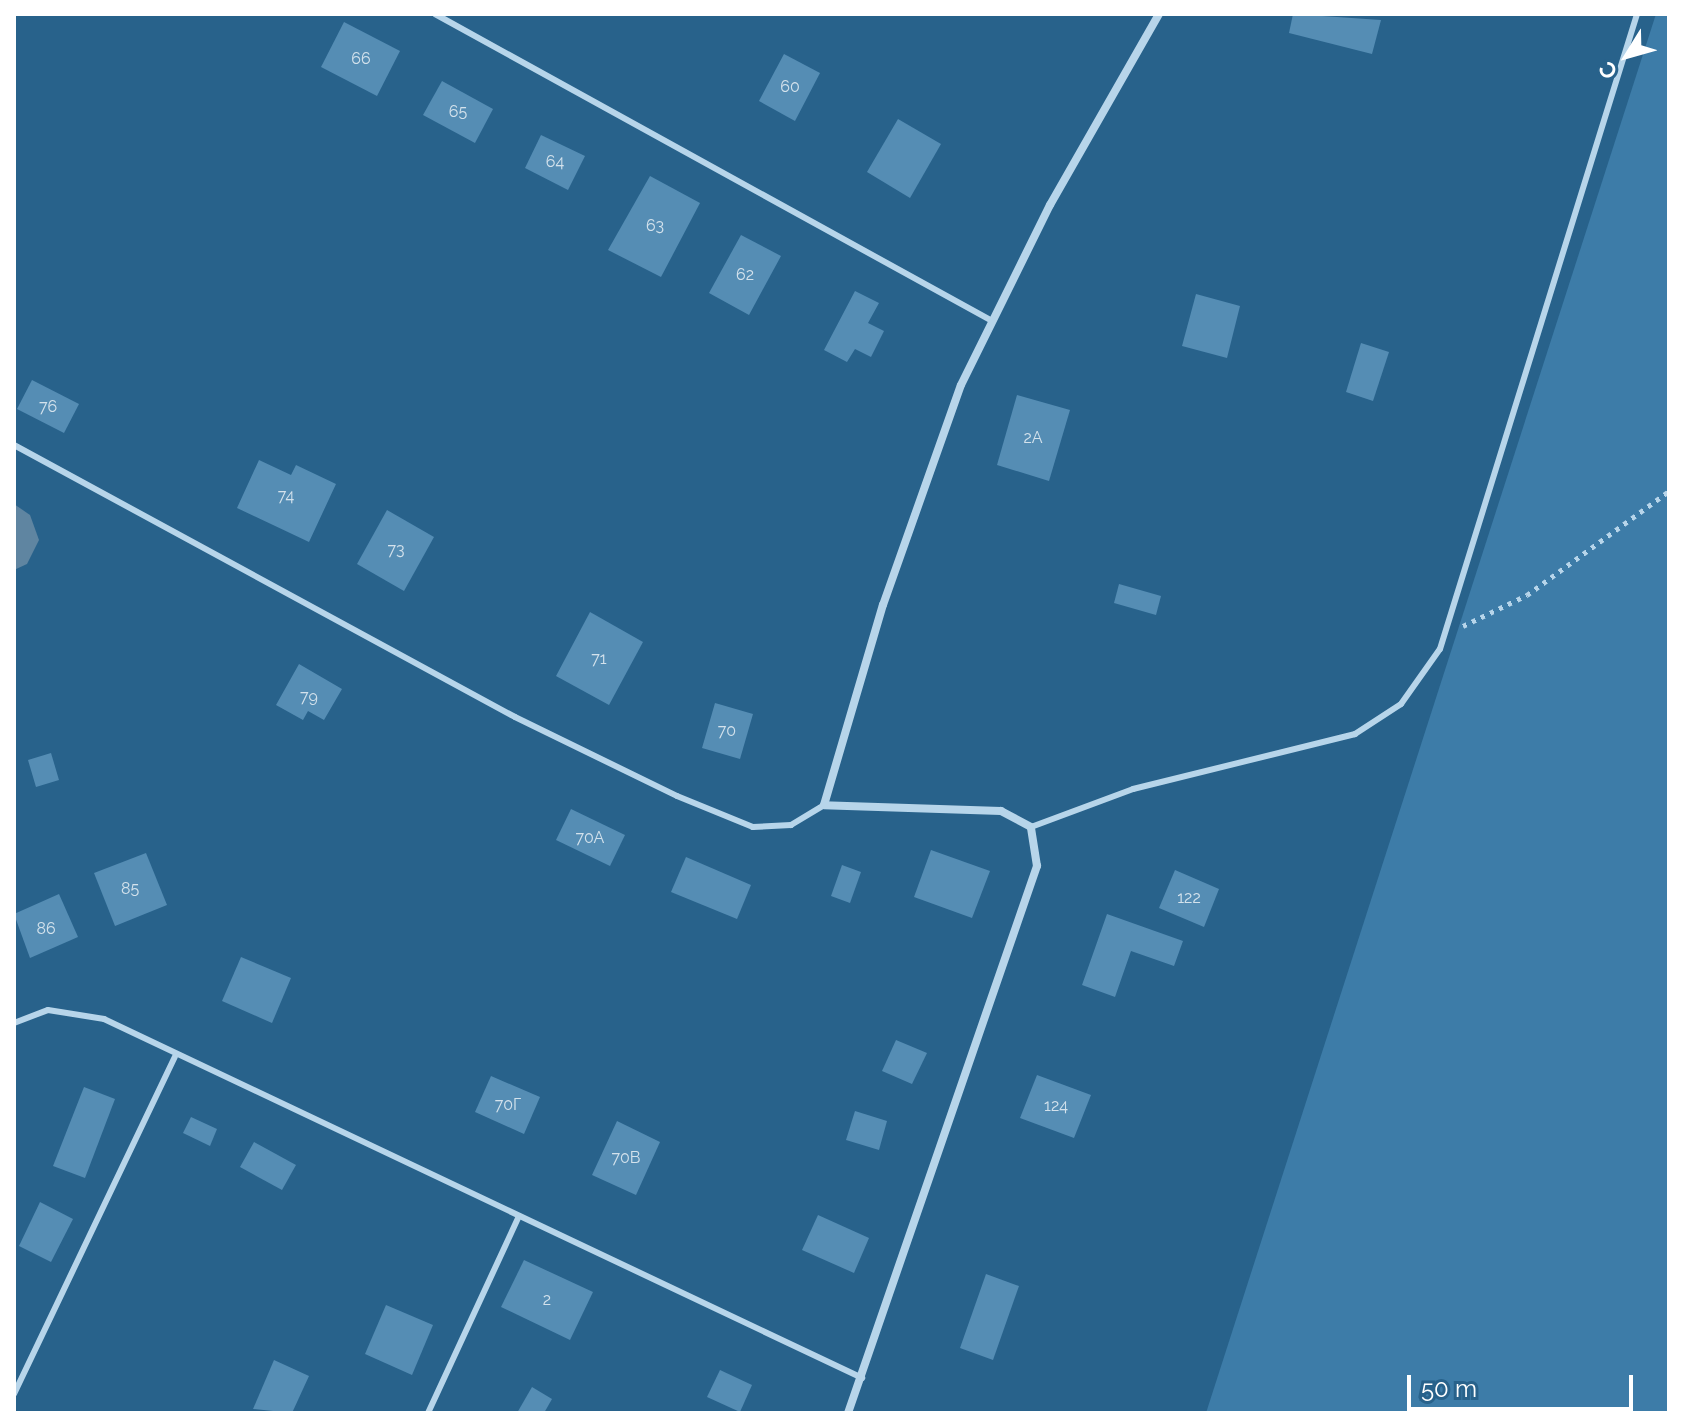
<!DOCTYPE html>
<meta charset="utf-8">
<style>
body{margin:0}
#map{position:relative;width:1683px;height:1427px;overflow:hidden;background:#28628b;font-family:Raleway,sans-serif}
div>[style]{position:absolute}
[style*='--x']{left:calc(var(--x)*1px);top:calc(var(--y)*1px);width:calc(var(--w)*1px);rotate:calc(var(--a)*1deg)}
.green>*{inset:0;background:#3d7ca8}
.water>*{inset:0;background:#5f85a1}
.building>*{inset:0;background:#558db4}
.path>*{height:5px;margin-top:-2.5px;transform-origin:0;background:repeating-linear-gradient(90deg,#b7d5ea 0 4px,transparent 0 10px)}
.service>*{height:6px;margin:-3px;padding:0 3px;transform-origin:3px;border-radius:3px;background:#b7d5ea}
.minor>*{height:8px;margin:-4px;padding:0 4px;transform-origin:4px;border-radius:4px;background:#b7d5ea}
span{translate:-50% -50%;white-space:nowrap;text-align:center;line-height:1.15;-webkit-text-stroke:8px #28628b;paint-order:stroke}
.number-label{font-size:16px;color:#d4e2ec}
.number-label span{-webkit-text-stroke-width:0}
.frame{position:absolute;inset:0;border:16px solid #fff;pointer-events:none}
.north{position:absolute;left:1587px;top:16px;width:80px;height:80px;-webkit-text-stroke:6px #28628b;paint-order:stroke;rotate:233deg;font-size:22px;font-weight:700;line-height:32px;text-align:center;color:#fff}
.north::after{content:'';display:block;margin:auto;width:28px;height:36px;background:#fff;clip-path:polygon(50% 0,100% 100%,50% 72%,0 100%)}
.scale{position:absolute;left:1407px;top:1375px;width:226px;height:36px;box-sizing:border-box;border:4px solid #fff;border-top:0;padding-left:10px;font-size:24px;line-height:28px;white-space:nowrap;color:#fff;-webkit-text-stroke:6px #28628b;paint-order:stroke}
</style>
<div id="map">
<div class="green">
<div style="clip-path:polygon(1656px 14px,1669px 14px,1669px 1413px,1206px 1413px)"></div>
</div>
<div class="water">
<div style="clip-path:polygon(14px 504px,30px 515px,39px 540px,27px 564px,14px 570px)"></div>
</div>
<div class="building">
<div style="clip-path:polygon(1293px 14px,1381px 20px,1372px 54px,1289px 33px)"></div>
<div style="clip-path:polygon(344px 22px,400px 51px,377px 96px,321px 67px)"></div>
<div style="clip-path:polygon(784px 54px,820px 73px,795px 121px,759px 101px)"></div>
<div style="clip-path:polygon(442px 81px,493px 109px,475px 143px,423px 115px)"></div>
<div style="clip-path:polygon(898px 119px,941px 144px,910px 198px,867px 172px)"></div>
<div style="clip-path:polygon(541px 135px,585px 156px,568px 190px,525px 168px)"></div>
<div style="clip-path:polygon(650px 176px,700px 203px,661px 277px,608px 250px)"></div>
<div style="clip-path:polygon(741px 235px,781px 256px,749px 315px,709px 293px)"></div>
<div style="clip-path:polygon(855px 291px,879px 303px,868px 323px,884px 331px,871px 357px,855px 349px,847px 362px,824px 350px)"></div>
<div style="clip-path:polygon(1196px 294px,1240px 306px,1227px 358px,1182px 346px)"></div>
<div style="clip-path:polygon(1361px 343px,1389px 352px,1373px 401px,1346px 392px)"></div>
<div style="clip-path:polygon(32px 380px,79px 404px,64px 433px,17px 409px)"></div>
<div style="clip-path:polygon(1017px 395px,1070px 410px,1049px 481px,997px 465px)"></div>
<div style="clip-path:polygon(259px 460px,291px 475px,296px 465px,336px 484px,309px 542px,237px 508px)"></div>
<div style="clip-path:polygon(387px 510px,434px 537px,404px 591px,357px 564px)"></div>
<div style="clip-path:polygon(1119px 584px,1161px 596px,1156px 615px,1114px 603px)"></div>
<div style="clip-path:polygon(590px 612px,643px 642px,609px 705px,556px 676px)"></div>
<div style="clip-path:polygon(299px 664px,342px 689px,324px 720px,308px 711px,303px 720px,276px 705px)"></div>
<div style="clip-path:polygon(715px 703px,753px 714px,740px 759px,702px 748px)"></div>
<div style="clip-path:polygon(51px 753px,59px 780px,36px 787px,28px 760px)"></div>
<div style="clip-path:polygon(571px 809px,625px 835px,610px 866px,556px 840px)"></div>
<div style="clip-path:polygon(931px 850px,990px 871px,972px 918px,914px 897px)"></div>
<div style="clip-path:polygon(146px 853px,167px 905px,115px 926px,94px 873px)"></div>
<div style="clip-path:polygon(686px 857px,751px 885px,737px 919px,671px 892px)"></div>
<div style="clip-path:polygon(842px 865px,861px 872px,850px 903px,831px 896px)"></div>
<div style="clip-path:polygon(1175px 870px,1219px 889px,1204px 927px,1159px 908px)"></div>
<div style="clip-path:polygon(59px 894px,78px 937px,30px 958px,14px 914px)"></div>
<div style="clip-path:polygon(1107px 914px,1183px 941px,1174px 966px,1131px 951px,1115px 997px,1082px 985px)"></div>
<div style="clip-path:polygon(241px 957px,291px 978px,272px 1023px,222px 1001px)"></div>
<div style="clip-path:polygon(896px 1040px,927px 1053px,912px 1084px,882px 1071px)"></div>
<div style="clip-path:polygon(1037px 1075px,1091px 1095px,1074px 1138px,1020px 1118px)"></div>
<div style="clip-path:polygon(491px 1076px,540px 1097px,524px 1134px,475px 1112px)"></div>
<div style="clip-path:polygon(84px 1087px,115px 1099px,85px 1178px,53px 1166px)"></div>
<div style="clip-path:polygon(855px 1111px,887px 1121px,879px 1150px,846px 1140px)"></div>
<div style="clip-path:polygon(191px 1117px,217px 1129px,210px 1146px,183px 1133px)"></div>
<div style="clip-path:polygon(617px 1121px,660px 1142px,636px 1195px,592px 1175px)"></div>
<div style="clip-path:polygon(254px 1142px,296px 1165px,282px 1190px,240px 1167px)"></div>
<div style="clip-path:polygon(40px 1202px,73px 1219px,51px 1262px,19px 1246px)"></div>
<div style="clip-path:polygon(818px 1215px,869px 1238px,854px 1273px,802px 1250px)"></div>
<div style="clip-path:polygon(524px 1260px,593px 1292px,570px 1340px,501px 1307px)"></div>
<div style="clip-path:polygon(986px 1274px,1019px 1286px,993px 1360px,960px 1348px)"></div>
<div style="clip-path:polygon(386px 1305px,433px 1325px,412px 1375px,365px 1354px)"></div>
<div style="clip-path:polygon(274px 1360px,309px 1376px,292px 1413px,253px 1409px)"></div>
<div style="clip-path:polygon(720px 1370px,752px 1385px,740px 1412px,707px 1397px)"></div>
<div style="clip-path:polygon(532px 1387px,552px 1399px,544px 1413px,517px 1413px)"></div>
</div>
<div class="path">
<div style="--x:1463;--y:626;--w:71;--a:-25.8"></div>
<div style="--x:1527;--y:595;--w:176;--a:-36.2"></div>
</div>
<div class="service">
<div style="--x:435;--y:14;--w:636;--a:28.86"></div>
<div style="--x:14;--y:445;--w:570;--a:28.5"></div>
<div style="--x:515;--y:717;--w:180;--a:26"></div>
<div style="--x:677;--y:796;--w:82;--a:22.2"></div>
<div style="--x:753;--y:827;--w:38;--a:-3"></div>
<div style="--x:791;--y:825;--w:39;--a:-31"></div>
<div style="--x:1031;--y:827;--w:109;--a:-20.4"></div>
<div style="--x:1133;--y:789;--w:229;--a:-13.9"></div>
<div style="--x:1355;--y:734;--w:55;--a:-33.1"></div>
<div style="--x:1401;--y:704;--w:67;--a:-54.7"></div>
<div style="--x:1440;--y:649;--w:665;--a:-72.76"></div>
<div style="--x:14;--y:1023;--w:36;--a:-21"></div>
<div style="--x:48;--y:1010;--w:57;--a:9.1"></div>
<div style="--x:104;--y:1019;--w:839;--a:25.34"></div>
<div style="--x:14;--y:1394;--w:374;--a:-64.5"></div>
<div style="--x:428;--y:1413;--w:215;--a:-65.2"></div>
</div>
<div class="minor">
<div style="--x:848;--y:1413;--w:579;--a:-70.94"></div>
<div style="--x:1037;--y:866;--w:39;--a:-99"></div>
<div style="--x:1031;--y:827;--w:34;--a:-152"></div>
<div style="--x:1001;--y:811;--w:177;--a:-178.1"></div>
<div style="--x:824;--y:805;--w:209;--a:-73.6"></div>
<div style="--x:883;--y:605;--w:233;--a:-70.5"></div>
<div style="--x:961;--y:385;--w:201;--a:-63.7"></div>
<div style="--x:1050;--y:205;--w:220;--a:-60.3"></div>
</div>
<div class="number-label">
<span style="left:361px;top:59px">66</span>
<span style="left:790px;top:87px">60</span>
<span style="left:458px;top:112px">65</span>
<span style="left:555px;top:162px">64</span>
<span style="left:655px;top:226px">63</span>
<span style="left:745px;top:275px">62</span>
<span style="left:48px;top:407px">76</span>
<span style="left:1033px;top:438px">2А</span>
<span style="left:286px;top:496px">74</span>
<span style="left:396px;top:550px">73</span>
<span style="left:599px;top:659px">71</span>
<span style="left:309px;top:697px">79</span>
<span style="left:727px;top:731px">70</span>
<span style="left:590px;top:838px">70А</span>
<span style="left:130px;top:889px">85</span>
<span style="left:1189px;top:898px">122</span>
<span style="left:46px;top:929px">86</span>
<span style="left:508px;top:1105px">70Г</span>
<span style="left:1056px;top:1106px">124</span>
<span style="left:626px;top:1158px">70В</span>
<span style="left:547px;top:1300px">2</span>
</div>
<div class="frame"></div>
<div class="north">С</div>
<div class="scale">50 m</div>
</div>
